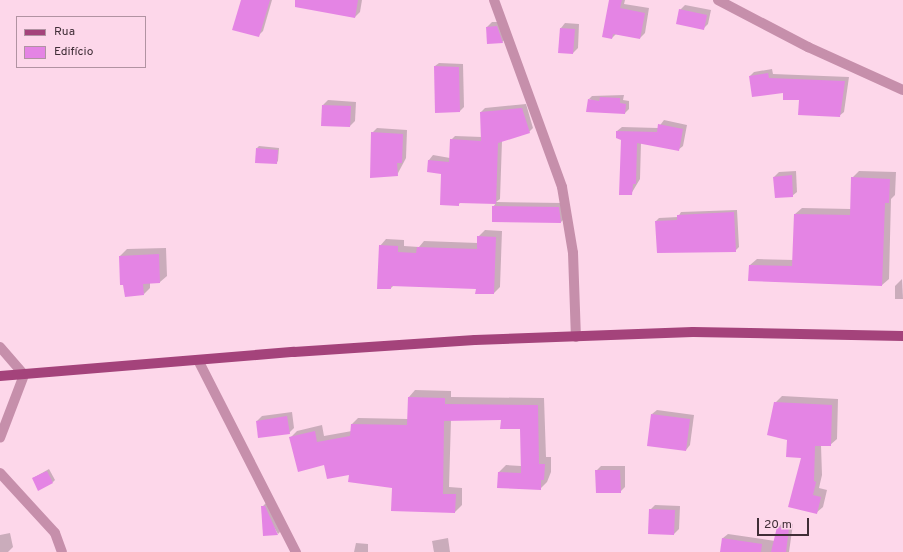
<!DOCTYPE html>
<meta charset="utf-8">
<style>
body{margin:0}
#map{position:relative;width:903px;height:552px;overflow:hidden;background:#fdd7ea;font-family:Overpass,sans-serif}
div>[style]{position:absolute}
[style*='--x']{left:calc(var(--x)*1px);top:calc(var(--y)*1px);width:calc(var(--w)*1px);rotate:calc(var(--a)*1deg)}
.shadow>*{inset:0;background:#0003}
.building>*{inset:0;background:#e484e4}
.street>*{height:10px;margin:-5px;padding:0 5px;transform-origin:5px;border-radius:5px;background:#c68fab}
.primary>*{height:10px;margin:-5px;padding:0 5px;transform-origin:5px;border-radius:5px;background:#a4437b}
span{translate:-50% -50%;white-space:nowrap;text-align:center;line-height:1.15;-webkit-text-stroke:3.5px #fdd7ea;paint-order:stroke}
.legend{position:absolute;left:16px;top:16px;width:130px;height:52px;box-sizing:border-box;background:#fdd7ea;border:1px solid #b193a2;margin:0;padding:5px 7px;list-style:none;font-size:12px;color:#402e37}
.legend li{display:flex;align-items:center;gap:8px;height:20px}
.legend b{width:20px;border:1px solid #b193a2}
.scale{position:absolute;left:757px;top:518px;width:52px;height:18px;box-sizing:border-box;border:2px solid #402e37;border-top:0;padding-left:5px;font-size:12px;line-height:14px;white-space:nowrap;color:#402e37;-webkit-text-stroke:3px #fdd7ea;paint-order:stroke}
</style>
<div id="map">
<div class="shadow">
<div style="clip-path:polygon(255px 0,272px 0,263px 31px,258px 36px)"></div>
<div style="clip-path:polygon(309px 0,362px 0,360px 12px,355px 17px)"></div>
<div style="clip-path:polygon(610px 0,625px 0,624px 4px,649px 8px,645px 33px,640px 38px,616px 34px,612px 38px)"></div>
<div style="clip-path:polygon(685px 5px,711px 10px,708px 24px,703px 29px,680px 10px)"></div>
<div style="clip-path:polygon(492px 22px,501px 22px,507px 38px,502px 42px,487px 27px)"></div>
<div style="clip-path:polygon(565px 23px,579px 24px,578px 48px,573px 53px,561px 28px)"></div>
<div style="clip-path:polygon(439px 63px,463px 64px,464px 107px,460px 111px,435px 66px)"></div>
<div style="clip-path:polygon(772px 69px,773px 74px,849px 77px,844px 112px,839px 116px,750px 76px,754px 72px)"></div>
<div style="clip-path:polygon(624px 95px,623px 100px,629px 101px,629px 109px,625px 113px,589px 99px,592px 96px)"></div>
<div style="clip-path:polygon(328px 100px,356px 102px,355px 121px,350px 126px,323px 105px)"></div>
<div style="clip-path:polygon(526px 104px,533px 128px,529px 132px,502px 141px,500px 199px,496px 202px,563px 203px,566px 217px,561px 222px,493px 221px,493px 207px,496px 203px,461px 202px,458px 205px,442px 173px,428px 171px,429px 160px,433px 155px,450px 158px,451px 140px,455px 136px,482px 137px,481px 112px,485px 108px)"></div>
<div style="clip-path:polygon(664px 120px,687px 125px,683px 146px,678px 150px,641px 143px,640px 179px,631px 194px,622px 139px,617px 131px,622px 127px,658px 128px)"></div>
<div style="clip-path:polygon(377px 128px,407px 130px,406px 158px,397px 175px,372px 133px)"></div>
<div style="clip-path:polygon(259px 146px,279px 148px,278px 161px,276px 163px,257px 148px)"></div>
<div style="clip-path:polygon(796px 171px,797px 192px,792px 196px,774px 177px,779px 172px)"></div>
<div style="clip-path:polygon(859px 171px,896px 172px,895px 195px,891px 199px,889px 279px,882px 285px,750px 265px,757px 259px,794px 260px,795px 214px,802px 208px,851px 209px,852px 178px)"></div>
<div style="clip-path:polygon(737px 210px,739px 247px,735px 251px,656px 221px,659px 218px,678px 217px,681px 212px)"></div>
<div style="clip-path:polygon(485px 230px,502px 231px,500px 287px,494px 293px,477px 288px,394px 285px,391px 288px,380px 246px,386px 239px,404px 240px,404px 246px,419px 247px,424px 241px,478px 243px,478px 237px)"></div>
<div style="clip-path:polygon(166px 248px,167px 276px,160px 282px,150px 283px,150px 288px,144px 294px,120px 256px,127px 249px)"></div>
<div style="clip-path:polygon(902px 279px,903px 299px,895px 299px,895px 286px)"></div>
<div style="clip-path:polygon(415px 390px,451px 391px,451px 397px,544px 398px,546px 457px,551px 457px,551px 472px,547px 482px,540px 489px,498px 487px,499px 472px,506px 465px,521px 466px,521px 428px,502px 419px,451px 420px,449px 487px,462px 488px,462px 505px,455px 512px,393px 487px,325px 464px,290px 438px,297px 431px,322px 425px,324px 436px,352px 431px,352px 424px,358px 418px,408px 419px,409px 397px)"></div>
<div style="clip-path:polygon(782px 396px,838px 399px,837px 439px,830px 445px,821px 445px,822px 475px,819px 488px,827px 490px,823px 507px,816px 513px,802px 457px,788px 439px,775px 403px)"></div>
<div style="clip-path:polygon(657px 410px,694px 415px,690px 445px,686px 450px,652px 414px)"></div>
<div style="clip-path:polygon(292px 412px,294px 428px,289px 433px,257px 421px,262px 416px)"></div>
<div style="clip-path:polygon(601px 466px,625px 466px,625px 487px,620px 492px,596px 471px)"></div>
<div style="clip-path:polygon(49px 469px,55px 480px,53px 482px,33px 478px)"></div>
<div style="clip-path:polygon(267px 502px,282px 530px,278px 534px,262px 507px)"></div>
<div style="clip-path:polygon(655px 505px,680px 506px,679px 529px,674px 534px,650px 510px)"></div>
<div style="clip-path:polygon(782px 523px,793px 524px,789px 552px,721px 552px,723px 538px,728px 534px,775px 541px,778px 528px)"></div>
<div style="clip-path:polygon(10px 533px,13px 547px,8px 552px,0 552px,0 535px)"></div>
<div style="clip-path:polygon(448px 538px,450px 552px,434px 552px,432px 541px)"></div>
<div style="clip-path:polygon(356px 543px,368px 544px,368px 552px,354px 552px)"></div>
</div>
<div class="building">
<div style="clip-path:polygon(241px 0,270px 0,259px 37px,232px 30px)"></div>
<div style="clip-path:polygon(295px 0,358px 0,355px 18px,295px 7px)"></div>
<div style="clip-path:polygon(609px 0,622px 0,620px 8px,645px 13px,640px 39px,613px 34px,612px 39px,602px 37px)"></div>
<div style="clip-path:polygon(679px 9px,707px 15px,704px 30px,676px 24px)"></div>
<div style="clip-path:polygon(497px 26px,503px 43px,487px 44px,486px 27px)"></div>
<div style="clip-path:polygon(560px 28px,575px 29px,573px 54px,558px 53px)"></div>
<div style="clip-path:polygon(434px 66px,459px 67px,460px 112px,435px 113px)"></div>
<div style="clip-path:polygon(768px 73px,769px 78px,845px 81px,840px 117px,798px 115px,799px 100px,783px 100px,783px 93px,752px 97px,749px 76px)"></div>
<div style="clip-path:polygon(600px 97px,620px 98px,620px 103px,626px 104px,625px 114px,586px 112px,588px 99px,599px 101px)"></div>
<div style="clip-path:polygon(322px 105px,351px 106px,350px 127px,321px 126px)"></div>
<div style="clip-path:polygon(522px 108px,530px 133px,498px 143px,496px 204px,459px 203px,459px 206px,440px 205px,441px 174px,427px 172px,428px 160px,449px 162px,450px 139px,481px 141px,480px 112px)"></div>
<div style="clip-path:polygon(658px 124px,683px 129px,679px 151px,637px 143px,636px 184px,633px 184px,632px 195px,619px 195px,621px 140px,616px 138px,616px 131px,657px 132px)"></div>
<div style="clip-path:polygon(371px 132px,403px 134px,402px 163px,397px 163px,398px 176px,370px 178px)"></div>
<div style="clip-path:polygon(256px 148px,278px 150px,277px 164px,255px 163px)"></div>
<div style="clip-path:polygon(792px 175px,793px 197px,775px 198px,773px 177px)"></div>
<div style="clip-path:polygon(851px 177px,890px 179px,889px 203px,885px 203px,882px 286px,748px 281px,749px 265px,792px 266px,794px 214px,850px 215px)"></div>
<div style="clip-path:polygon(492px 206px,559px 207px,561px 223px,492px 222px)"></div>
<div style="clip-path:polygon(734px 212px,736px 252px,657px 253px,655px 221px,677px 220px,677px 215px)"></div>
<div style="clip-path:polygon(477px 236px,496px 237px,494px 294px,475px 294px,476px 289px,391px 286px,391px 289px,377px 289px,379px 245px,398px 246px,398px 252px,416px 253px,417px 247px,477px 249px)"></div>
<div style="clip-path:polygon(159px 254px,160px 283px,143px 284px,144px 295px,125px 297px,123px 285px,120px 285px,119px 256px)"></div>
<div style="clip-path:polygon(408px 397px,445px 398px,445px 404px,538px 405px,539px 464px,545px 464px,544px 480px,541px 480px,541px 490px,497px 488px,498px 472px,521px 473px,520px 429px,500px 429px,501px 420px,444px 421px,443px 494px,456px 494px,455px 513px,391px 511px,392px 488px,348px 482px,349px 475px,327px 479px,324px 465px,298px 472px,289px 437px,315px 431px,317px 442px,350px 436px,351px 424px,407px 425px)"></div>
<div style="clip-path:polygon(774px 402px,832px 405px,831px 446px,815px 446px,814px 481px,816px 482px,813px 495px,821px 497px,817px 514px,788px 507px,801px 458px,786px 457px,787px 440px,767px 435px)"></div>
<div style="clip-path:polygon(651px 414px,690px 419px,686px 451px,647px 446px)"></div>
<div style="clip-path:polygon(287px 416px,290px 434px,258px 438px,256px 421px)"></div>
<div style="clip-path:polygon(595px 470px,620px 470px,621px 493px,596px 493px)"></div>
<div style="clip-path:polygon(47px 471px,53px 483px,38px 491px,32px 478px)"></div>
<div style="clip-path:polygon(261px 506px,265px 506px,278px 535px,263px 536px)"></div>
<div style="clip-path:polygon(649px 509px,675px 510px,674px 535px,648px 534px)"></div>
<div style="clip-path:polygon(777px 527px,789px 528px,786px 552px,771px 552px)"></div>
<div style="clip-path:polygon(722px 538px,762px 544px,761px 552px,720px 552px)"></div>
</div>
<div class="street">
<div style="--x:494;--y:0;--w:199;--a:70"></div>
<div style="--x:562;--y:187;--w:67;--a:80.5"></div>
<div style="--x:573;--y:253;--w:84;--a:88"></div>
<div style="--x:718;--y:0;--w:102;--a:27.6"></div>
<div style="--x:808;--y:47;--w:104;--a:24.4"></div>
<div style="--x:0;--y:347;--w:37;--a:49"></div>
<div style="--x:24;--y:375;--w:67;--a:110.9"></div>
<div style="--x:198;--y:360;--w:216;--a:63"></div>
<div style="--x:0;--y:473;--w:81;--a:47.5"></div>
<div style="--x:55;--y:533;--w:20;--a:70"></div>
</div>
<div class="primary">
<div style="--x:0;--y:376;--w:295;--a:-4.7"></div>
<div style="--x:294;--y:352;--w:181;--a:-3.8"></div>
<div style="--x:475;--y:340;--w:218;--a:-2.1"></div>
<div style="--x:693;--y:332;--w:210;--a:1.1"></div>
</div>
<ul class="legend">
<li><b style="height:5px;background:#a4437b"></b>Rua</li>
<li><b style="height:11px;background:#e484e4"></b>Edifício</li>
</ul>
<div class="scale">20 m</div>
</div>
